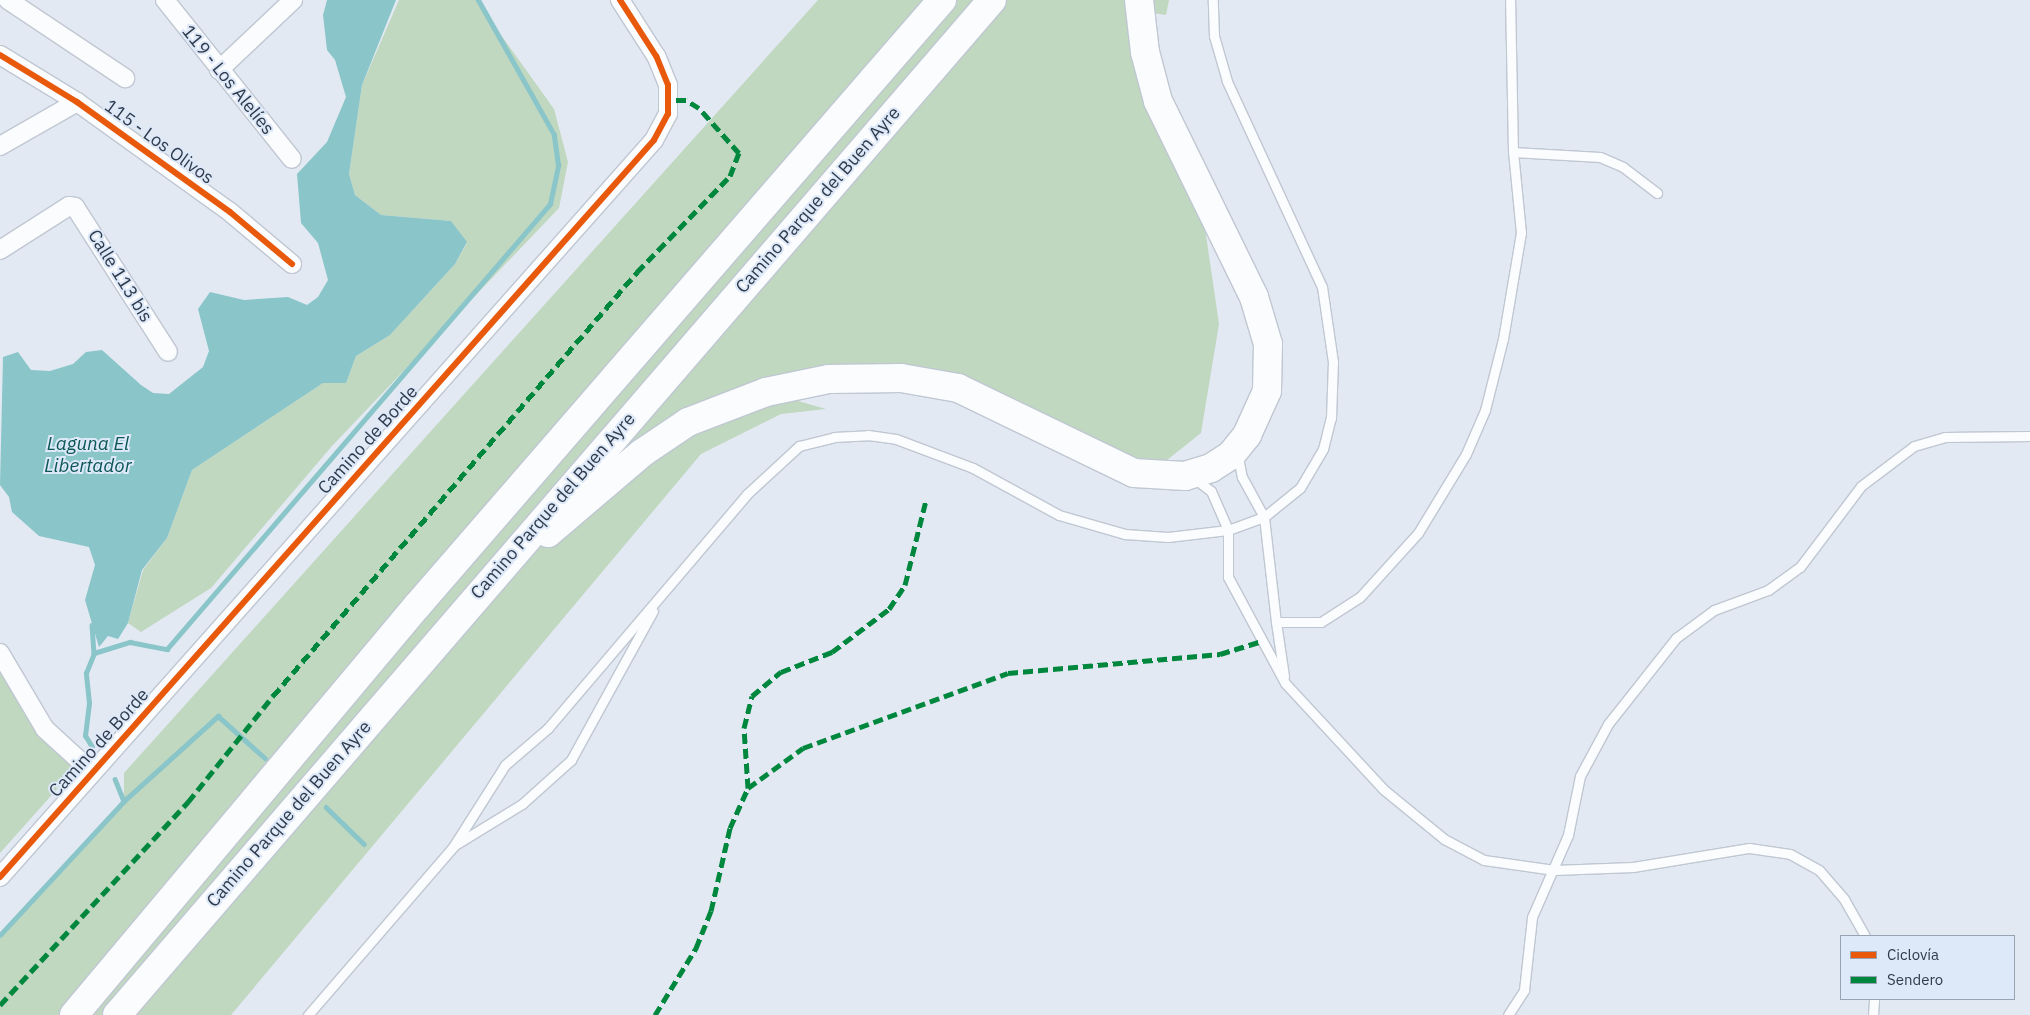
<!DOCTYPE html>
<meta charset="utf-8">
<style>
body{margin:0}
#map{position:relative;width:2030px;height:1015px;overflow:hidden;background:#e3e9f2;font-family:"IBM Plex Sans",sans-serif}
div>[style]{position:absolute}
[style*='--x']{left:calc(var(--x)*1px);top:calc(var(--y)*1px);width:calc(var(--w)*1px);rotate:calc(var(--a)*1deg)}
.green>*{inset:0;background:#c0d7c0}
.water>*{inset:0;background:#89c5c9}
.stream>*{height:4.5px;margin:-2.25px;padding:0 2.25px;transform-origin:2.25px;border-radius:2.25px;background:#89c5c9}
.roads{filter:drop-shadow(1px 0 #bfc7d2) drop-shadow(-1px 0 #bfc7d2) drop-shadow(0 1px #bfc7d2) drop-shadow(0 -1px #bfc7d2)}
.service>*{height:9px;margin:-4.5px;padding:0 4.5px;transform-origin:4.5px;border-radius:4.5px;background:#fbfcfd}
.minor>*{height:18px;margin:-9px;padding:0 9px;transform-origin:9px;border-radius:9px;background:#fbfcfd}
.motorway>*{height:28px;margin:-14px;padding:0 14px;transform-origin:14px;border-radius:14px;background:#fbfcfd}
.quiet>*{height:5px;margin-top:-2.5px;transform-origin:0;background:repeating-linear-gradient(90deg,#00873e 0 10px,transparent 0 15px)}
.cycleway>*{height:6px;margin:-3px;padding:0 3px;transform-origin:3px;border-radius:3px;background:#e8590c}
span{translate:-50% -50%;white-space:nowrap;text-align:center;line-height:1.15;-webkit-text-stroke:4px #dde8f8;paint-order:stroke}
.street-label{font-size:18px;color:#2f3a4a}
.water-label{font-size:19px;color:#0b5658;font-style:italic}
.legend{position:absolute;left:1840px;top:935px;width:175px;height:65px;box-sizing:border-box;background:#dde8f8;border:1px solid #97a2b2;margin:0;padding:6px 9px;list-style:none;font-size:15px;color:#2f3a4a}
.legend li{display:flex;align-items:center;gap:10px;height:25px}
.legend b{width:25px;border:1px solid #97a2b2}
</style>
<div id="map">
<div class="green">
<div style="clip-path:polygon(399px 0,476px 0,554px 109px,568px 162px,559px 208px,332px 446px,211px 588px,141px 632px,128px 623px,143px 570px,167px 538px,192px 470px,323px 383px,346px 383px,356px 356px,390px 335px,455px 264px,467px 243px,451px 221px,381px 215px,355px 195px,349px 174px,362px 85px)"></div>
<div style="clip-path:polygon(818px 0,1169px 0,1166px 15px,1140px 11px,1200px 194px,1219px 324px,1201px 433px,1147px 476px,958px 388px,767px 392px,826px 409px,781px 414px,701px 454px,231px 1015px,0 1015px,0 935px,124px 801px,124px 773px)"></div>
<div style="clip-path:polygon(0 666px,32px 722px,74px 770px,0 853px)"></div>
</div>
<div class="water">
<div style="clip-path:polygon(327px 0,396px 0,362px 85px,349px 174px,355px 195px,381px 215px,451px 221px,467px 242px,455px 264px,390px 335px,356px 356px,346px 383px,323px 383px,192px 470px,167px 538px,142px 570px,128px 623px,118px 639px,108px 636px,99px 647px,85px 600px,95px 565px,89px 547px,39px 536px,12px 512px,9px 497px,0 485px,3px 357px,18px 352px,31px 370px,50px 371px,73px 364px,86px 352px,102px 350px,141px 385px,153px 393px,169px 394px,203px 367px,209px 351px,198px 309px,210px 292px,244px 300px,288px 297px,307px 305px,318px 297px,328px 280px,318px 243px,301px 223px,297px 174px,327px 142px,346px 97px,335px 60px,327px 50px,323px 15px)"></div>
</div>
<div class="stream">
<div style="--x:92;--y:625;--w:28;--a:86"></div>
<div style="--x:92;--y:747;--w:13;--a:-122"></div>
<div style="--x:85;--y:736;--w:33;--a:-83"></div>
<div style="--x:89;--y:703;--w:30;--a:-96"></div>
<div style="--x:86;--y:673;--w:22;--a:-68"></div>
<div style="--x:94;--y:653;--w:38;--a:-17"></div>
<div style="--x:130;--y:642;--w:38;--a:11"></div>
<div style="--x:167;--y:649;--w:587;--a:-49.28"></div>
<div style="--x:550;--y:204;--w:40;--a:-78"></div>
<div style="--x:558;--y:165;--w:30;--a:-98"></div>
<div style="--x:554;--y:135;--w:155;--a:-119.4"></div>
<div style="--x:115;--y:779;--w:24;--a:68"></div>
<div style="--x:326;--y:807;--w:53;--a:44.2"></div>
<div style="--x:0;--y:935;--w:183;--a:-47.2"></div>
<div style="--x:124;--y:801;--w:127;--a:-42.1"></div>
<div style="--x:218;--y:716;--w:63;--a:41.8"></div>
</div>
<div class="roads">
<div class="service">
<div style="--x:1513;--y:152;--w:87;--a:3.3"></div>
<div style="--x:1600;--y:157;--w:25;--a:23"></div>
<div style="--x:1623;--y:167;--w:43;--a:37.4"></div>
<div style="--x:1238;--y:457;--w:20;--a:79"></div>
<div style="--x:1242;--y:477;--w:46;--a:61.2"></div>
<div style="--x:1264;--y:517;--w:106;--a:83.5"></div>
<div style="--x:1276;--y:622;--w:45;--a:0"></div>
<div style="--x:1321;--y:622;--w:46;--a:-32.7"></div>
<div style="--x:1360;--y:597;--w:86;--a:-47.8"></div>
<div style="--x:1418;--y:533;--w:92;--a:-58.7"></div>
<div style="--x:1466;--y:454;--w:48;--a:-66.6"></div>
<div style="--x:1485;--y:410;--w:73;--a:-75.8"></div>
<div style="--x:1503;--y:339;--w:108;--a:-80.4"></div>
<div style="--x:1521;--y:233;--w:81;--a:-95.6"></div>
<div style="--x:1513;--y:152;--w:152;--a:-91.1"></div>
<div style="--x:1195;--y:479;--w:20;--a:37"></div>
<div style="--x:1211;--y:491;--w:43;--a:66.4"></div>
<div style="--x:1228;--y:530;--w:47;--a:90"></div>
<div style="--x:1228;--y:577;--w:120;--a:61.7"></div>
<div style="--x:1285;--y:683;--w:144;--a:47.2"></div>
<div style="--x:1383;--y:789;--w:79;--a:39.3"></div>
<div style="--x:1444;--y:839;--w:45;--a:27.7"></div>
<div style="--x:1484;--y:860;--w:71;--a:8.1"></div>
<div style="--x:1554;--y:870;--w:79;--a:-2.2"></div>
<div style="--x:1633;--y:867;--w:118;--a:-9.3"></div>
<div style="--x:1749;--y:848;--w:41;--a:8.3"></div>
<div style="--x:1790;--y:854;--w:33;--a:29"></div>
<div style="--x:1819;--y:870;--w:38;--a:49"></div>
<div style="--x:1844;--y:899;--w:43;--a:60.4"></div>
<div style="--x:1276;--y:622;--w:55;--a:81.6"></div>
<div style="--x:455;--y:845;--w:79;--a:-31.5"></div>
<div style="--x:522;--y:804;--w:66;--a:-41.9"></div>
<div style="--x:571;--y:760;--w:170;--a:-61.2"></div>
<div style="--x:308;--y:1015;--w:222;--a:-49.2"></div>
<div style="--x:453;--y:847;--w:97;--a:-57.6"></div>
<div style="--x:505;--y:765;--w:57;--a:-40.7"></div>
<div style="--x:548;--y:728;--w:307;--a:-49.6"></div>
<div style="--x:747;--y:494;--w:71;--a:-42.7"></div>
<div style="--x:799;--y:446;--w:36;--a:-14"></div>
<div style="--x:834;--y:437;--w:34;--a:-3"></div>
<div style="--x:868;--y:435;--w:28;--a:8"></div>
<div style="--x:896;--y:439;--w:82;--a:20.6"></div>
<div style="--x:973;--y:468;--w:98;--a:28.7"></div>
<div style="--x:1059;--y:515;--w:69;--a:16.1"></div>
<div style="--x:1125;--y:534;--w:43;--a:4"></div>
<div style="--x:1168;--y:537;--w:60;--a:-6.7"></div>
<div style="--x:1228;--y:530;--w:38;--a:-20"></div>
<div style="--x:1264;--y:517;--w:46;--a:-38.9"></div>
<div style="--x:1300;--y:488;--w:45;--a:-59.5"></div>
<div style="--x:1323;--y:449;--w:32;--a:-76"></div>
<div style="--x:1331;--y:418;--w:56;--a:-88"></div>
<div style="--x:1333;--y:362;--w:76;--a:-98.3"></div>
<div style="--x:1322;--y:287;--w:227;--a:-114.8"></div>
<div style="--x:1227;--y:81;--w:47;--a:-106.1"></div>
<div style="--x:1214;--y:36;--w:36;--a:-92"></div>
<div style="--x:1508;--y:1015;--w:30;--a:-57"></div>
<div style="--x:1524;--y:990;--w:73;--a:-83.7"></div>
<div style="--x:1532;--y:917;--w:90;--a:-66.3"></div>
<div style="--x:1568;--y:835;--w:60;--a:-78.5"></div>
<div style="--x:1580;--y:776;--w:59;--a:-61.7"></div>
<div style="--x:1608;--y:724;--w:110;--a:-51.7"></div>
<div style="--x:1676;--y:638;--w:47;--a:-36.4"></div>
<div style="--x:1714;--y:610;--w:58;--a:-20.3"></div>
<div style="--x:1768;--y:590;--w:39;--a:-36"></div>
<div style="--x:1800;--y:567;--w:101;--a:-53"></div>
<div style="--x:1861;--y:486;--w:66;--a:-37"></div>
<div style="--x:1914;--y:446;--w:32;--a:-16"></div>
<div style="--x:1945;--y:437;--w:85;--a:-0.7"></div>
<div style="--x:1873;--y:1015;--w:16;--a:-86"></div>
</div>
<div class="minor">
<div style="--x:8;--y:0;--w:141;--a:33.7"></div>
<div style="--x:165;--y:0;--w:203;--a:51.4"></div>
<div style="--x:0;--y:55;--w:90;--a:31.4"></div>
<div style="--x:77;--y:102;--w:188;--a:35.7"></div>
<div style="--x:230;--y:212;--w:81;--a:40"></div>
<div style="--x:219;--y:70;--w:102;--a:-43.4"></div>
<div style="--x:0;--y:146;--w:89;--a:-29.7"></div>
<div style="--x:0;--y:250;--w:82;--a:-32.5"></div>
<div style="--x:69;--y:206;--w:6;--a:9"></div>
<div style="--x:75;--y:207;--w:172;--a:57.3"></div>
<div style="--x:0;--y:653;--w:88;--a:59.4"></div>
<div style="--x:45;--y:729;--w:64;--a:42.5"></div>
<div style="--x:0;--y:877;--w:985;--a:-48.41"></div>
<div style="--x:654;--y:140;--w:30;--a:-62"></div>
<div style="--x:668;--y:114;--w:29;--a:-90"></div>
<div style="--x:668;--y:85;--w:31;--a:-112"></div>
<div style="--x:656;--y:56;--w:67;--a:-122.7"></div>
</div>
<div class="motorway">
<div style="--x:548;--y:533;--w:123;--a:-40.4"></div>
<div style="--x:642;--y:453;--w:55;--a:-34"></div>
<div style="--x:688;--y:422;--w:84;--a:-21"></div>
<div style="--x:766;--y:392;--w:64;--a:-11.7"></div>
<div style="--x:829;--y:379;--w:72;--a:-0.8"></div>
<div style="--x:901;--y:378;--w:58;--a:10"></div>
<div style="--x:958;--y:388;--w:195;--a:25.8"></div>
<div style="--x:1134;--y:473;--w:51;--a:3.4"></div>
<div style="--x:1185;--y:476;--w:27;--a:-17"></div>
<div style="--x:1211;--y:468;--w:24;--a:-33"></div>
<div style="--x:1231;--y:455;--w:26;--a:-51"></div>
<div style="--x:1247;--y:435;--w:48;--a:-65.6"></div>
<div style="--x:1267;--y:391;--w:47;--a:-88.8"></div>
<div style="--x:1268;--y:344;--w:49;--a:-106.6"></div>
<div style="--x:1254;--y:297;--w:218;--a:-116.1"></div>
<div style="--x:1158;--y:101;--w:51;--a:-104.9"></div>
<div style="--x:1145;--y:52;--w:52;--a:-96.6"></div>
<div style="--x:74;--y:1015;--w:534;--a:-50.02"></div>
<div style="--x:417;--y:606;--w:802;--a:-49.1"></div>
<div style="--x:117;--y:1015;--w:1340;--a:-49.24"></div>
</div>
</div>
<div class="quiet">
<div style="--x:748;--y:788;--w:60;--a:-93.8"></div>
<div style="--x:744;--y:728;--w:33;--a:-76"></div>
<div style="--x:752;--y:696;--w:38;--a:-40"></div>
<div style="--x:781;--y:672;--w:55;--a:-21.4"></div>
<div style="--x:832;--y:652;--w:71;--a:-37"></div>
<div style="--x:889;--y:609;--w:29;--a:-56"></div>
<div style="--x:905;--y:585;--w:88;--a:-76.1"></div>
<div style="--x:0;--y:1005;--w:277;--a:-47.2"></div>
<div style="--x:188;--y:802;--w:136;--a:-51.3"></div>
<div style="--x:273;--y:696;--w:559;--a:-49.35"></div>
<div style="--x:637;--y:272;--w:134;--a:-45.9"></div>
<div style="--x:730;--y:176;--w:25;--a:-69"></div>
<div style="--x:739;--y:153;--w:60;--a:-131.6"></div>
<div style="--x:699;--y:108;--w:15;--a:-148"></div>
<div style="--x:686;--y:100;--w:16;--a:180"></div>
<div style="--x:655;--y:1015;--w:79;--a:-58.5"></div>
<div style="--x:696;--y:948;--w:40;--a:-68"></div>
<div style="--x:711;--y:911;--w:85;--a:-77.1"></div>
<div style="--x:730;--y:828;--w:44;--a:-65.8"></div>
<div style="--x:748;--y:788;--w:68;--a:-36"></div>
<div style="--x:803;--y:748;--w:218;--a:-20.1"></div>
<div style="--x:1008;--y:673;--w:213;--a:-5.1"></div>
<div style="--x:1220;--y:654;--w:44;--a:-17.2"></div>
</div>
<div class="cycleway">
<div style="--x:0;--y:55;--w:90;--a:31.4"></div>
<div style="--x:77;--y:102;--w:188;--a:35.7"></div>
<div style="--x:230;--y:212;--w:81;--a:40"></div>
<div style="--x:0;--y:877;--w:985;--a:-48.41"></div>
<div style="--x:654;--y:140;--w:30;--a:-62"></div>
<div style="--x:668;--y:114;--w:29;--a:-90"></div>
<div style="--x:668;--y:85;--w:31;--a:-112"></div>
<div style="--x:656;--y:56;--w:67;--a:-122.7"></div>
</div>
<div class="street-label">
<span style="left:228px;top:80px;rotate:51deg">119 - Los Alelíes</span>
<span style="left:159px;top:142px;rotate:36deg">115 - Los Olivos</span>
<span style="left:818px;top:200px;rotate:-49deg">Camino Parque del Buen Ayre</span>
<span style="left:120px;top:276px;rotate:58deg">Calle 113 bis</span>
<span style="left:368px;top:440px;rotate:-48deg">Camino de Borde</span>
<span style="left:553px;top:506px;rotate:-49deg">Camino Parque del Buen Ayre</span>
<span style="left:99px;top:743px;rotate:-48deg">Camino de Borde</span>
<span style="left:289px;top:814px;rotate:-49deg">Camino Parque del Buen Ayre</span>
</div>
<div class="water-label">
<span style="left:88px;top:455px">Laguna El<br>Libertador</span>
</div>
<ul class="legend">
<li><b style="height:6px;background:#e8590c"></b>Ciclovía</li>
<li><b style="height:6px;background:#00873e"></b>Sendero</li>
</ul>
</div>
